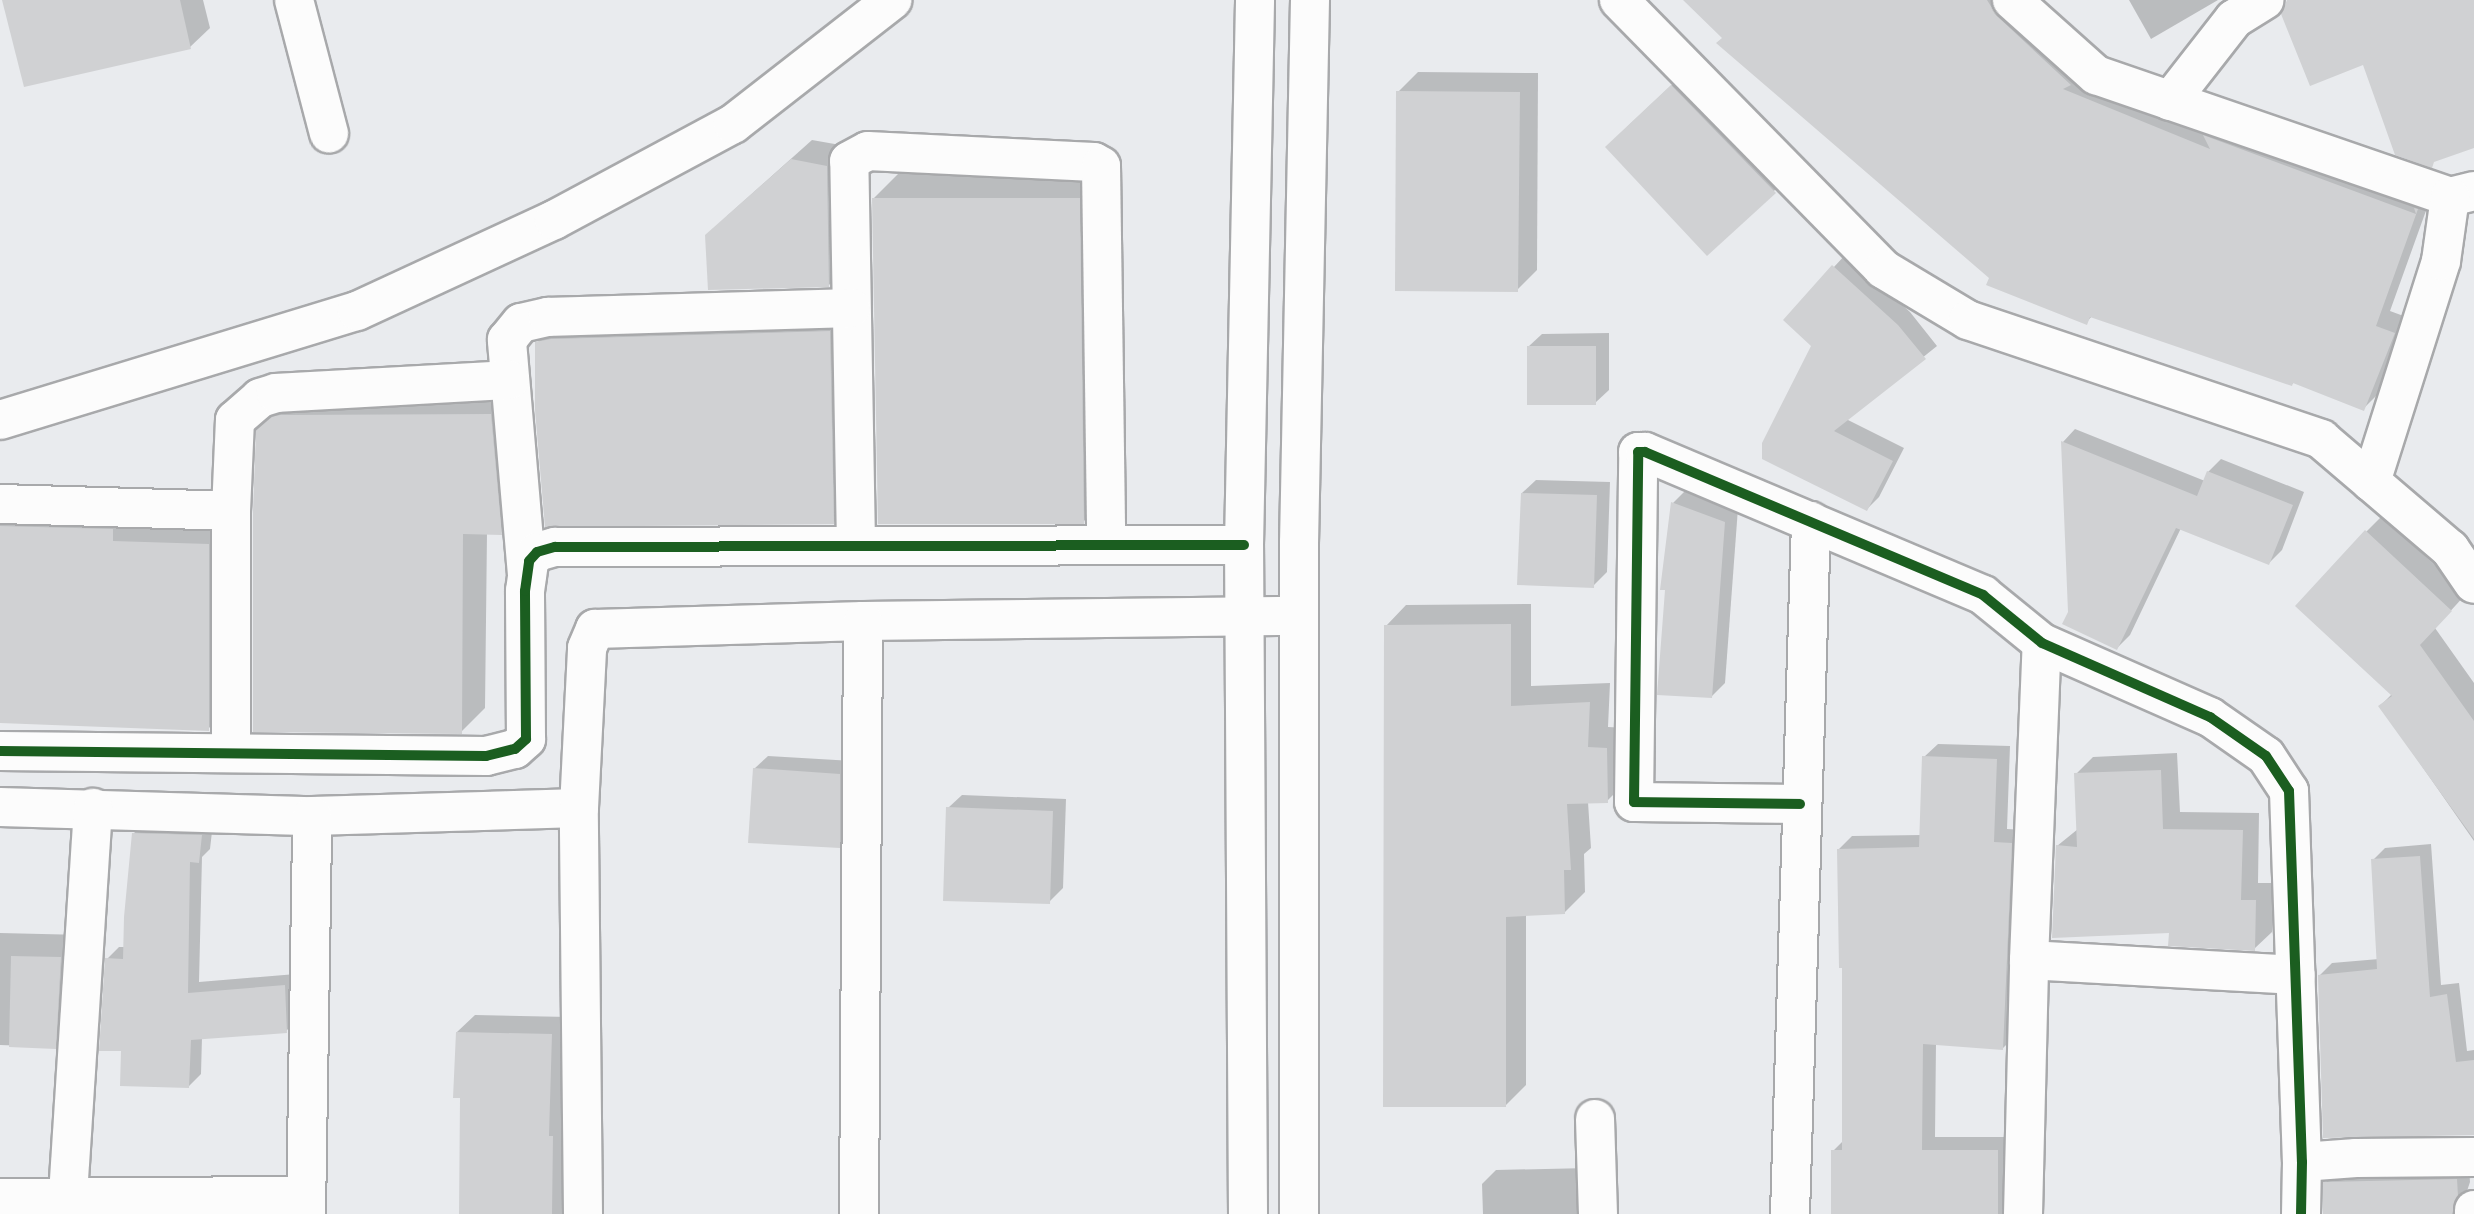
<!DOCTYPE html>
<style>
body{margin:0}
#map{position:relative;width:2474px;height:1214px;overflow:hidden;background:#e9ebee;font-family:"Roboto Condensed",sans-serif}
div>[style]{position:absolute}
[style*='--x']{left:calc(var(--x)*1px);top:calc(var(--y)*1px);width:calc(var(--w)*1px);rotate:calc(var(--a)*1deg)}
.shadow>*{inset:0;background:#0003}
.building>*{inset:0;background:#d0d1d3}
.roads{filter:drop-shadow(2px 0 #a8a9ab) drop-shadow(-2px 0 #a8a9ab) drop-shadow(0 2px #a8a9ab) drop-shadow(0 -2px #a8a9ab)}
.minor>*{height:38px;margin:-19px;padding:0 19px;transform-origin:19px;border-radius:19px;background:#fcfcfc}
.cycleway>*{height:10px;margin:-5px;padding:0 5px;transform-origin:5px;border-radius:5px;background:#1b5e20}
span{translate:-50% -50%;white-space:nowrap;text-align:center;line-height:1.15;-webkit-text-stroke:5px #e7ebf0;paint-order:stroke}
</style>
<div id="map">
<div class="shadow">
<div style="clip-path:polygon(4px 0,203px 0,210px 28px,190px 47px)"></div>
<div style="clip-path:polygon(1685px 0,2011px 0,2054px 38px,2432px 194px,2390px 311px,2409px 318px,2378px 394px,2363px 409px,2295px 382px,2292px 384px,2092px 316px,2086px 323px,1991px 278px)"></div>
<div style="clip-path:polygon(2129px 0,2218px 0,2151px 39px)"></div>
<div style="clip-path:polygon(1692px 66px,1794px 172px,1707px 254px,1627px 127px)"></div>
<div style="clip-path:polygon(1418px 72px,1538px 73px,1537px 270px,1517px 290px,1398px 92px)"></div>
<div style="clip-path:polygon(812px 140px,846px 146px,848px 265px,829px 285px,727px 216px)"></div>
<div style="clip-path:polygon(898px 174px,1103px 174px,1108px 497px,1083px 522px,873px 199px)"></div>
<div style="clip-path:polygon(1846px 254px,1910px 312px,1937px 346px,1846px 419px,1904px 448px,1879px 497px,1867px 509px,1764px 458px,1813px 345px,1785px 320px)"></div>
<div style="clip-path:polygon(854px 307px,858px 498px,833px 523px,537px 343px,561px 318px)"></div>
<div style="clip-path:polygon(1609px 333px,1609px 390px,1595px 403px,1528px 347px,1542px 334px)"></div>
<div style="clip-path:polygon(515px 390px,525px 509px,501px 533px,487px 533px,485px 708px,461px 732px,258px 431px,283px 406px)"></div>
<div style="clip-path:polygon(2075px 429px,2205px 481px,2208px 472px,2221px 459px,2304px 492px,2282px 550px,2269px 563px,2181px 528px,2130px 635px,2117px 648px,2069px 613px,2063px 442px)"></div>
<div style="clip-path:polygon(1536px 480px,1610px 482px,1607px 572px,1593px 586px,1522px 493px)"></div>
<div style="clip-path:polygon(1686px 490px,1738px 508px,1725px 683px,1711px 697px,1673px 503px)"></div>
<div style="clip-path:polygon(0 514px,233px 521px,233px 704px,208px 729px,0 722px)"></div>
<div style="clip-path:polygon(2382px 516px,2466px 594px,2435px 628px,2474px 683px,2474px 841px,2380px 706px,2392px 694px,2366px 532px)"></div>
<div style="clip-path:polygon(1531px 604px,1531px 686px,1610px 683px,1608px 727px,1627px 728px,1628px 780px,1607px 801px,1588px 802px,1591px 848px,1584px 854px,1585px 892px,1564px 913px,1526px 914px,1526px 1085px,1505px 1106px,1386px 626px,1406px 605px)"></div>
<div style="clip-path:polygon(1938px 744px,2010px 746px,2007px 829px,2025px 830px,2016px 1035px,2003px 1048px,1936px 1043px,1935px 1137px,2011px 1137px,2011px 1214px,1838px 1214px,1833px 1151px,1844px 1140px,1844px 966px,1839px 849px,1852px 836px,1921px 835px,1924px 757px)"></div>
<div style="clip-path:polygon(2177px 753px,2180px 812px,2259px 813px,2258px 883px,2272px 883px,2272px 932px,2254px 949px,2171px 931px,2057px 846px,2078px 829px,2076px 774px,2093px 757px)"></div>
<div style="clip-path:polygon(768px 756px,853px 761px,852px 833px,839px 846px,754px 769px)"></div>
<div style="clip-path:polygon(962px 795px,1066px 799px,1063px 888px,1049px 902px,948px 808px)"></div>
<div style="clip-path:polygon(146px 821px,213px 823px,210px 849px,202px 857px,199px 982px,296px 974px,298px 1019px,286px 1031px,202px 1037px,201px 1074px,189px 1086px,123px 1050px,107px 959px,119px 947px,125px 947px,134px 833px)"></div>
<div style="clip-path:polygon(2431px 844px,2441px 985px,2459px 983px,2467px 1051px,2474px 1050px,2474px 1133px,2319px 976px,2332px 963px,2379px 959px,2373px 860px,2385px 848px)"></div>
<div style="clip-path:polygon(0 882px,0 933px,84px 935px,78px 1024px,55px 1047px,0 1045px)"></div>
<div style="clip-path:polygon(475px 1015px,569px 1017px,568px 1214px,460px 1214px,462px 1096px,457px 1032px)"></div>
<div style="clip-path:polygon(2469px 1167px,2470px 1182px,2464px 1200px,2471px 1214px,2325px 1214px,2325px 1183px,2338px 1170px)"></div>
<div style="clip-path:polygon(1588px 1168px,1595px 1214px,1483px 1214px,1482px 1184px,1496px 1170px)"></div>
</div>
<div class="building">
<div style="clip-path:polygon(2px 0,180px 0,191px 49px,24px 87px)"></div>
<div style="clip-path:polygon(1683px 0,1987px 0,1997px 16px,2071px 85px,2063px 89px,2210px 149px,2203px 135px,2416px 214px,2414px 208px,2418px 209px,2376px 326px,2395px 333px,2364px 411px,2293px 383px,2292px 386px,2090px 317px,2087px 325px,1986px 285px,1989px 278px,1716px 43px,1722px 38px)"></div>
<div style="clip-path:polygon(2287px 0,2474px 0,2474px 148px,2434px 162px,2432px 168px,2395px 155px,2363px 65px,2310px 86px,2281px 14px)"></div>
<div style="clip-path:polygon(1671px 85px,1776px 193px,1707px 256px,1605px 147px)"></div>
<div style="clip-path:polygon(1396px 91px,1520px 92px,1518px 292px,1395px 291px)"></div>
<div style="clip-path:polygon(791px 159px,827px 166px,829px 287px,708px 290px,705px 235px)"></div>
<div style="clip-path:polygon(872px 198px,1080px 198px,1084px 524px,878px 524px)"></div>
<div style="clip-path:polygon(1832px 265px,1898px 325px,1926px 359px,1834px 431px,1893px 461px,1867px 511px,1762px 459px,1762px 443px,1811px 346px,1783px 320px)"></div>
<div style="clip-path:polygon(830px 331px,834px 524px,545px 527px,535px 410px,535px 342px,551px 339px)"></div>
<div style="clip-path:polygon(1527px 346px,1596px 346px,1596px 405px,1527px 405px)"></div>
<div style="clip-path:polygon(491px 414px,502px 535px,463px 534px,462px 734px,253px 732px,253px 511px,256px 430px,271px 417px,280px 415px)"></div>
<div style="clip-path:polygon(2061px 441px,2197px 496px,2207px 471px,2293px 505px,2269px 565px,2176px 528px,2117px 650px,2062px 624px,2068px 612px)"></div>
<div style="clip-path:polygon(1521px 493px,1597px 495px,1594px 588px,1517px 585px)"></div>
<div style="clip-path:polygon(1671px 502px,1725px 522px,1712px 698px,1657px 695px,1665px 590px,1660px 590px)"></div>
<div style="clip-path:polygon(0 526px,113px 529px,113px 541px,209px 544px,209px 731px,0 723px)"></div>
<div style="clip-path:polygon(2365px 530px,2452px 611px,2420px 645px,2474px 721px,2474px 839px,2378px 706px,2392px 696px,2295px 606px)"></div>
<div style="clip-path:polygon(1511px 624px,1511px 706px,1590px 702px,1588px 747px,1607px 748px,1608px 803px,1567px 804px,1571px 870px,1564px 870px,1565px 914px,1506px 917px,1506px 1107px,1383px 1107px,1384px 625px)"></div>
<div style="clip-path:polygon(1922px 756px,1997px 759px,1994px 842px,2012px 843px,2003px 1050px,1923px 1044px,1922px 1150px,1998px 1150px,1998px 1214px,1831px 1214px,1831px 1150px,1842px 1150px,1842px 968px,1839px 968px,1837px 849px,1919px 847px)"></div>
<div style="clip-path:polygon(753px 768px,840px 774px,840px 848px,748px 843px)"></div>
<div style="clip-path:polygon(2161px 770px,2163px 829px,2243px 830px,2241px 900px,2256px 900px,2255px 951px,2168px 946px,2169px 933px,2052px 938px,2056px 845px,2077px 847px,2074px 773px)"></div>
<div style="clip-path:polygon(946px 807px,1053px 811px,1050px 904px,943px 901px)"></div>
<div style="clip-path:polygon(132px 833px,202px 835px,199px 863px,190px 862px,188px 993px,285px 985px,287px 1033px,191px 1040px,189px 1088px,120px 1086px,121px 1051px,99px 1051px,105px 958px,123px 959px,124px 917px)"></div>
<div style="clip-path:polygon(2420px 856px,2430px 997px,2447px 994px,2456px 1062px,2474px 1060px,2474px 1135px,2323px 1138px,2318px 975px,2377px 969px,2371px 859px)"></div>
<div style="clip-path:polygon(11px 956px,61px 957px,56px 1049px,9px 1047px)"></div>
<div style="clip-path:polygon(456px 1032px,552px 1034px,549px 1136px,553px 1136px,552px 1214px,459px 1214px,460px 1098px,453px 1098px)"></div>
<div style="clip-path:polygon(2457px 1179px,2458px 1196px,2452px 1214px,2323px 1214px,2323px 1182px)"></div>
</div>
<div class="roads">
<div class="minor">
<div style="--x:294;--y:0;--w:138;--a:75.3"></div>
<div style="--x:1619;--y:0;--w:377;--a:45.5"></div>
<div style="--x:1883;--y:269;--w:99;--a:31"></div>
<div style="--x:1968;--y:320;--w:373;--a:18.6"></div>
<div style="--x:2321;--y:439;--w:170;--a:40.5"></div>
<div style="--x:2450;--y:549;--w:42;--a:55.6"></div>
<div style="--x:2012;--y:0;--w:113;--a:41.8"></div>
<div style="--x:2096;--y:75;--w:374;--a:19"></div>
<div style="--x:2450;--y:197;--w:25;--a:-14"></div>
<div style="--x:2170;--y:101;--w:104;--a:-52"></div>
<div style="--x:2234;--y:19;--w:36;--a:-32"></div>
<div style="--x:0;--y:420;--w:373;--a:-17"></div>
<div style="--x:357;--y:311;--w:217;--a:-24.8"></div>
<div style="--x:554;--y:220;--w:203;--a:-28.2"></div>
<div style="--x:733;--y:124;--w:202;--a:-37.9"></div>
<div style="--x:2371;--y:482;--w:232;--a:-72.4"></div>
<div style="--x:2441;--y:261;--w:65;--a:-82"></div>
<div style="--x:0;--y:504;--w:231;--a:1.7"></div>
<div style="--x:856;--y:545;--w:384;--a:-91"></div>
<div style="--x:849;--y:161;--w:21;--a:-28"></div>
<div style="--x:868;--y:151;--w:226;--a:2.8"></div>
<div style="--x:1094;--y:162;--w:8;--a:30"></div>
<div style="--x:1101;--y:166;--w:378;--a:89.2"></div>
<div style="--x:527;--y:575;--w:236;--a:-94.9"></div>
<div style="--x:507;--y:340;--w:22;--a:-51"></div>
<div style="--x:521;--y:323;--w:28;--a:-13"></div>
<div style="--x:548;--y:317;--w:303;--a:-1.7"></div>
<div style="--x:0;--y:751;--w:486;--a:0.6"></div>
<div style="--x:486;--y:756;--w:30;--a:-14"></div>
<div style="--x:515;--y:749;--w:15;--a:-42"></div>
<div style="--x:526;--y:739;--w:148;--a:-90.4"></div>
<div style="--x:525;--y:591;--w:30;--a:-82"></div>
<div style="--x:529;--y:561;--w:12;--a:-48"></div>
<div style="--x:537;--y:552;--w:19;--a:-16"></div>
<div style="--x:555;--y:547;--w:689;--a:-0.17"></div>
<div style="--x:231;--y:753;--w:242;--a:-90"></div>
<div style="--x:231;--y:511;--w:91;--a:-87.5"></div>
<div style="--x:235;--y:420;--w:33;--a:-41"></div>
<div style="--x:260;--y:398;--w:17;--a:-17"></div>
<div style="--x:276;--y:393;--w:234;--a:-3.2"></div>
<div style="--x:1800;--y:804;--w:166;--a:-179.3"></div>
<div style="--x:1634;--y:802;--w:350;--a:-89.3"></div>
<div style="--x:1638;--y:452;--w:7;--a:0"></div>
<div style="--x:1645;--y:452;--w:367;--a:22.9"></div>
<div style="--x:1983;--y:595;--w:76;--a:39.1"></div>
<div style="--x:2042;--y:643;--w:184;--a:23.8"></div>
<div style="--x:2210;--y:717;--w:68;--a:34.9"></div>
<div style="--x:2266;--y:756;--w:42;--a:56.7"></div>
<div style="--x:2289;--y:791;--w:371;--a:88"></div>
<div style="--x:2302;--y:1162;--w:52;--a:91.1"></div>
<div style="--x:0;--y:807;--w:312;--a:1.7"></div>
<div style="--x:312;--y:816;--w:267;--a:-1.7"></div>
<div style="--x:2029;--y:960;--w:267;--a:3.2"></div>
<div style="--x:1595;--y:1119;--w:95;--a:88.2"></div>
<div style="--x:2302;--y:1162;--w:54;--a:-4.2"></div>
<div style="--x:2356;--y:1158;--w:118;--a:-0.5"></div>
<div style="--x:68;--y:1195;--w:388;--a:-86.3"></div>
<div style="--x:0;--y:1198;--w:306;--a:-0.4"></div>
<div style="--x:306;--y:1214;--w:398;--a:-89.1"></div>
<div style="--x:583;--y:1214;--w:406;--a:-90.6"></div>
<div style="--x:579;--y:808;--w:160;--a:-87.1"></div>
<div style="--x:587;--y:648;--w:21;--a:-67"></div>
<div style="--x:595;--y:629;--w:268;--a:-1.7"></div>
<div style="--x:863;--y:621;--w:436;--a:-0.7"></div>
<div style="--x:859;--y:1214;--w:593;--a:-89.61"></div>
<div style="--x:1248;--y:1214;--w:669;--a:-90.34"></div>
<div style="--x:1244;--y:545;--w:545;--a:-88.84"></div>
<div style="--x:1299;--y:1214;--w:671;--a:-90"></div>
<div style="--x:1299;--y:543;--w:543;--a:-88.84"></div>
<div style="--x:1790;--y:1214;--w:693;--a:-88.26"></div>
<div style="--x:2023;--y:1214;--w:254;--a:-88.6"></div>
<div style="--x:2029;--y:960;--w:317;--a:-87.7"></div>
<div style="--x:2474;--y:1214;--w:4;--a:-90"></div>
</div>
</div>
<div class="cycleway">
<div style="--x:0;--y:751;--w:486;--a:0.6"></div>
<div style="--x:486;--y:756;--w:30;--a:-14"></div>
<div style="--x:515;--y:749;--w:15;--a:-42"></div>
<div style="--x:526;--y:739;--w:148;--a:-90.4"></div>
<div style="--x:525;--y:591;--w:30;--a:-82"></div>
<div style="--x:529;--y:561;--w:12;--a:-48"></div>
<div style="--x:537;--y:552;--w:19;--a:-16"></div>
<div style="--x:555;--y:547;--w:689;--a:-0.17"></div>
<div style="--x:1800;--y:804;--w:166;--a:-179.3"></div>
<div style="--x:1634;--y:802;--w:350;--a:-89.3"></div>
<div style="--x:1638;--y:452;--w:7;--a:0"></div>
<div style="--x:1645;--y:452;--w:367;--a:22.9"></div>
<div style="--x:1983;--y:595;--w:76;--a:39.1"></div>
<div style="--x:2042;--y:643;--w:184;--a:23.8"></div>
<div style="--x:2210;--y:717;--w:68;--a:34.9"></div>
<div style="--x:2266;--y:756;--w:42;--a:56.7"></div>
<div style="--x:2289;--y:791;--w:371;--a:88"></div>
<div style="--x:2302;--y:1162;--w:52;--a:91.1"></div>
</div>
</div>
